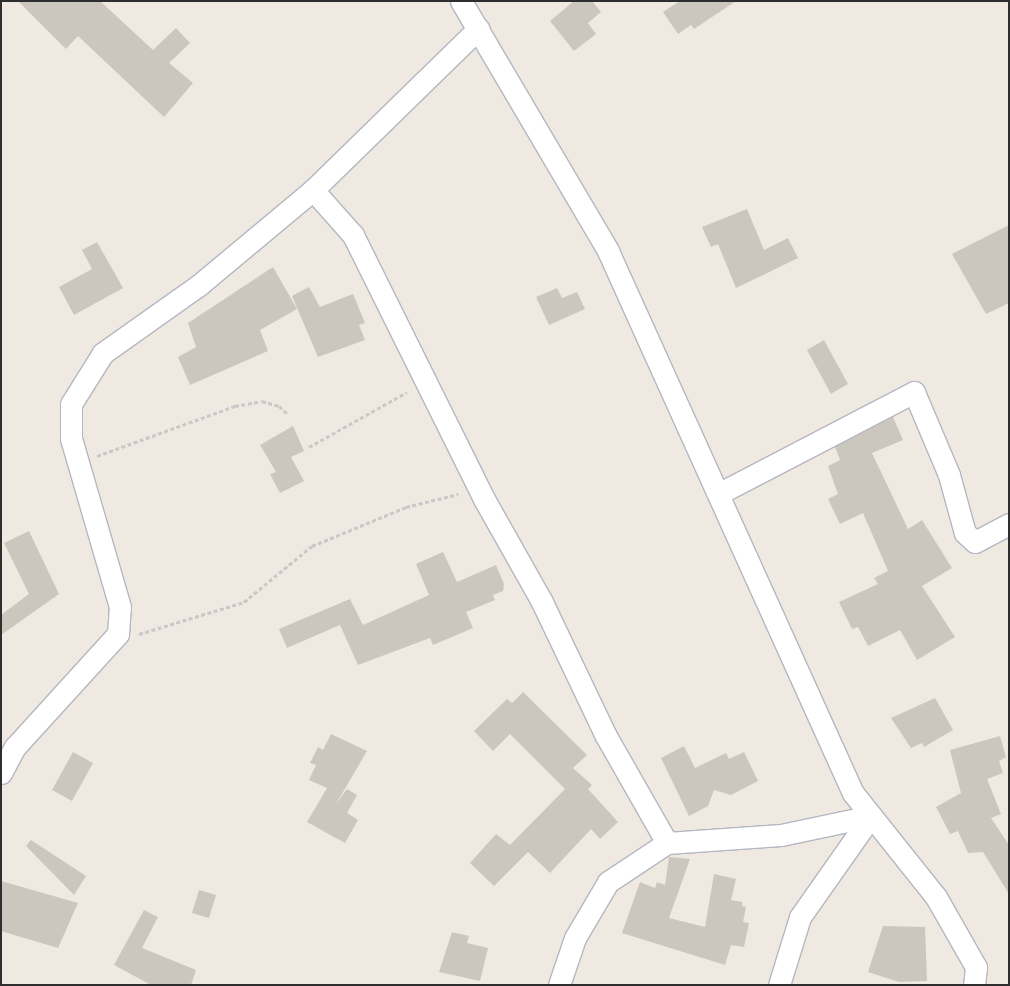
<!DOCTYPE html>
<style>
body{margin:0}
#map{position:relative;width:1010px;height:986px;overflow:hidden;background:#efe9e1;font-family:Inter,sans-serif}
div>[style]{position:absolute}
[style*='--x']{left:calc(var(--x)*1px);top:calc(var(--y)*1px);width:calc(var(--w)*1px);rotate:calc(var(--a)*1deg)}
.building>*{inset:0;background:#cbc7bf}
.path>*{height:3px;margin-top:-1.5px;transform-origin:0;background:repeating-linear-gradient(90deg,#c9c9c9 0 4px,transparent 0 6.5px)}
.roads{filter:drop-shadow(1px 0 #b4b7c1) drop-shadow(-1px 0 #b4b7c1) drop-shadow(0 1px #b4b7c1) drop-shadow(0 -1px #b4b7c1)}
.street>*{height:21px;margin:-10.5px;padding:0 10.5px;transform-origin:10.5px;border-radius:10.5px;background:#fff}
span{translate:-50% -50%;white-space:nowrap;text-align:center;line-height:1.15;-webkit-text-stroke:4.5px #fff;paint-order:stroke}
.frame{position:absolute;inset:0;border:2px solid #2e2e2e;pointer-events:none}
</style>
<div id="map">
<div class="building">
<div style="clip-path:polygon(18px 1px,100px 1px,153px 50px,176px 28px,190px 43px,169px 63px,193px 83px,164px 117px,78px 36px,66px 49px)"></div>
<div style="clip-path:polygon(574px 1px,592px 1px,601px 12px,588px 23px,596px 34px,574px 51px,550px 21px)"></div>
<div style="clip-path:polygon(680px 1px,736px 1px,694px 29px,691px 25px,678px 34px,663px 12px)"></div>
<div style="clip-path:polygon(747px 209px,764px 250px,788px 238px,798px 258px,736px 288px,718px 244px,711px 247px,702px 227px)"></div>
<div style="clip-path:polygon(1009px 225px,1009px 303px,986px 314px,952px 254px)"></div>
<div style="clip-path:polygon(97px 242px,123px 288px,74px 315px,59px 287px,92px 269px,82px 250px)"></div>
<div style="clip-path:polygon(273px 267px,297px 309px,260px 330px,268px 351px,190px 385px,178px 357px,196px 347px,188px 323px)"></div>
<div style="clip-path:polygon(309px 287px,320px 307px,353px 294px,365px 323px,359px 325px,365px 340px,318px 357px,292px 296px)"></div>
<div style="clip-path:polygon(557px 288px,562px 298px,577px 292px,585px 309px,549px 325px,536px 297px)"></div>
<div style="clip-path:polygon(824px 340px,848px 384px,831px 394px,807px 350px)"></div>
<div style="clip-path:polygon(893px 417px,903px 440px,872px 453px,908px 529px,922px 520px,952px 568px,922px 586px,955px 637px,917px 660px,900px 630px,868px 646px,858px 627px,852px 629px,839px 602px,878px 584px,874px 578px,888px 571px,863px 513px,840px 524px,828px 499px,838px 494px,828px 466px,840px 460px,835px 447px)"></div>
<div style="clip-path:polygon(293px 426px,304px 451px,291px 457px,304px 481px,280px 493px,270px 474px,276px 472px,260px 445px)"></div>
<div style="clip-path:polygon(29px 531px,59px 594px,1px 635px,1px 615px,29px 594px,4px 543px)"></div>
<div style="clip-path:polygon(443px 552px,457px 582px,496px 565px,504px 584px,503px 591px,493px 595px,495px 600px,466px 612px,473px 628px,433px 645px,430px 638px,358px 665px,340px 625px,287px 648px,279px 629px,350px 599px,363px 625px,429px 595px,416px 564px)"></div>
<div style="clip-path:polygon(523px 692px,587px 755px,573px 768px,592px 785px,588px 789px,618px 822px,600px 839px,591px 829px,550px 873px,528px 852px,494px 886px,470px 863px,496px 834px,510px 845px,565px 789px,510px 734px,493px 751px,474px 731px,507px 699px,512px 703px)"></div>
<div style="clip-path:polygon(935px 698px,953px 730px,924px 747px,922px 743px,911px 748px,891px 718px)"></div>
<div style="clip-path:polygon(331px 734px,367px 751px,336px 804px,347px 789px,357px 795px,347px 813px,358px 820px,345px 843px,307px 822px,327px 788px,309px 780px,316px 765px,310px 763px,318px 747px,323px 750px)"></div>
<div style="clip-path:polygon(1000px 736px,1006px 757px,999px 761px,1003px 773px,987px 779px,1001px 814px,991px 818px,1009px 845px,1009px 894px,983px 852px,968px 853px,958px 831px,950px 834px,936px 807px,961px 793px,950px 750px)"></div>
<div style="clip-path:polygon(684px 746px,695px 768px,726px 753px,729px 759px,744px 752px,758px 781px,731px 795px,714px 790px,708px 806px,689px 816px,661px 758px)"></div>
<div style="clip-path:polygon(73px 752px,93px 763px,72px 801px,52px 790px)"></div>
<div style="clip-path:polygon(31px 840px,86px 876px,74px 895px,26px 846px)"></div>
<div style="clip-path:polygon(669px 857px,690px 859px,669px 918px,705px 927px,714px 874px,736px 879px,731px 900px,742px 902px,742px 906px,746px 907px,743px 922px,749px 923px,744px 947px,731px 945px,725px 965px,622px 933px,640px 882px,655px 888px,657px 882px,665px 885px)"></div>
<div style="clip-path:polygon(1px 881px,78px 903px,58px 948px,1px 931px)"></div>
<div style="clip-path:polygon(199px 890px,216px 895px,209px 918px,192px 913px)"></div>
<div style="clip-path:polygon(144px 910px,158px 917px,142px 948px,196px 970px,191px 985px,151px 985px,114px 965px)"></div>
<div style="clip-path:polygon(883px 926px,925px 927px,927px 981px,899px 982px,868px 972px)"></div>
<div style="clip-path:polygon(452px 932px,469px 936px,467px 943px,488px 948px,480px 981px,439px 972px)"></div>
</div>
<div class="path">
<div style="--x:309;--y:447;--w:112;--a:-29.3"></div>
<div style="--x:97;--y:456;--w:147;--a:-19.9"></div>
<div style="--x:235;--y:406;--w:27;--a:-10"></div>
<div style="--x:262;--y:401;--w:18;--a:16"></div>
<div style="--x:279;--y:406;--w:12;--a:42"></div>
<div style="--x:139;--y:634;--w:110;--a:-16.9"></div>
<div style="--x:244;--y:602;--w:88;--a:-39.5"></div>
<div style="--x:312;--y:546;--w:102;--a:-22.5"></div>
<div style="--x:406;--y:507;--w:54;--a:-14"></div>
</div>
<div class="roads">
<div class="street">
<div style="--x:461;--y:1;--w:290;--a:59.5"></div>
<div style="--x:608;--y:251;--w:595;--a:65.68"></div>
<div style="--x:853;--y:793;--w:133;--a:51.4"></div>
<div style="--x:936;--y:897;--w:81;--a:60.3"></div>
<div style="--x:976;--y:967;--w:18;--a:96"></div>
<div style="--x:313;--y:190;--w:60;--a:48.4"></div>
<div style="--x:353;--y:235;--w:295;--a:63.6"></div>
<div style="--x:484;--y:499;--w:118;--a:60.6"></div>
<div style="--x:542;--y:602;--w:148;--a:64.5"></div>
<div style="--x:606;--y:736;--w:123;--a:60.3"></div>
<div style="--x:718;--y:494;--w:221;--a:-27.5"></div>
<div style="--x:914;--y:392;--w:90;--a:67.1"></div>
<div style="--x:949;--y:475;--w:60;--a:74.6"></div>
<div style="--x:965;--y:533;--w:13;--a:42"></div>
<div style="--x:975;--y:542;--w:38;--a:-28"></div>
<div style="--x:1;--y:773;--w:30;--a:-62"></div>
<div style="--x:15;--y:747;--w:153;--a:-47.7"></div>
<div style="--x:118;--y:634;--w:27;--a:-86"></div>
<div style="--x:120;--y:607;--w:176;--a:-106.2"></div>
<div style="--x:71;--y:438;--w:34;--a:-90"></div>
<div style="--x:71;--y:404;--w:60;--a:-57.9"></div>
<div style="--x:103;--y:353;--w:118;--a:-35.3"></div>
<div style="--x:199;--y:285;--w:148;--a:-39.8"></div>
<div style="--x:313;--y:190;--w:231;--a:-44.3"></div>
<div style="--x:559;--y:985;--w:50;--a:-71.2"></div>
<div style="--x:575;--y:938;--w:65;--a:-59.5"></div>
<div style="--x:608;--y:882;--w:71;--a:-33.5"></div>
<div style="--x:667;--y:843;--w:114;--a:-4"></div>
<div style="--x:781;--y:835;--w:92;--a:-11.9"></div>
<div style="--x:779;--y:985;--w:71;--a:-72.8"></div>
<div style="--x:800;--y:917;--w:123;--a:-54.9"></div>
</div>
</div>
<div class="frame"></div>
</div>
